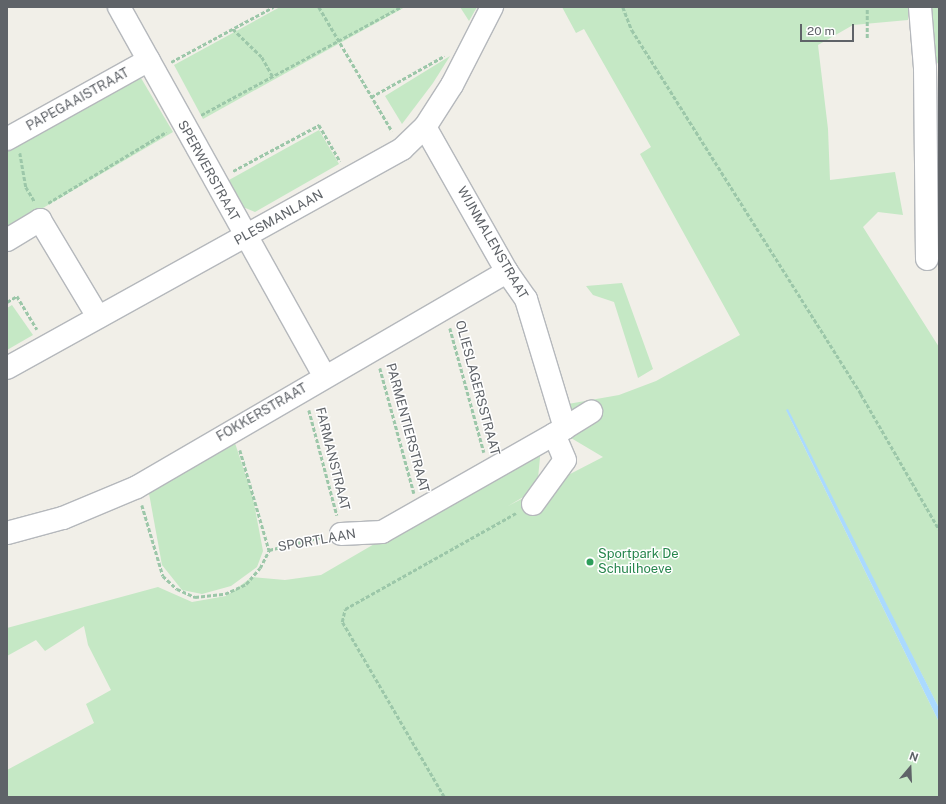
<!DOCTYPE html>
<style>
body{margin:0}
#map{position:relative;width:946px;height:804px;overflow:hidden;background:#f1efe8;font-family:"Public Sans",sans-serif}
div>[style]{position:absolute}
[style*='--x']{left:calc(var(--x)*1px);top:calc(var(--y)*1px);width:calc(var(--w)*1px);rotate:calc(var(--a)*1deg)}
.green>*{inset:0;background:#c5e8c5}
.water>*{inset:0;background:#aadaff}
.path>*{height:2.5px;margin-top:-1.25px;transform-origin:0;background:repeating-linear-gradient(90deg,#9cc7a9 0 4px,transparent 0 6px)}
.roads{filter:drop-shadow(1px 0 #b5b8bc) drop-shadow(-1px 0 #b5b8bc) drop-shadow(0 1px #b5b8bc) drop-shadow(0 -1px #b5b8bc)}
.minor>*{height:22px;margin:-11px;padding:0 11px;transform-origin:11px;border-radius:11px;background:#fff}
.dots>*{width:11px;height:11px;translate:-50% -50%;box-sizing:border-box;border:2px solid #fff;border-radius:50%}
span{translate:-50% -50%;white-space:nowrap;text-align:center;line-height:1.15;-webkit-text-stroke:3px #fff;paint-order:stroke}
.street-label{font-size:13px;color:#5f6368}
.leisure-label{font-size:13px;color:#27864d}
.left{translate:0 -50%;text-align:left}
.frame{position:absolute;inset:0;border:8px solid #5f6368;pointer-events:none}
.north{position:absolute;left:890px;top:748px;width:40px;height:40px;-webkit-text-stroke:3px #fff;paint-order:stroke;rotate:19deg;font-size:11px;font-weight:700;line-height:16px;text-align:center;color:#5f6368}
.north::after{content:'';display:block;margin:auto;width:14px;height:18px;background:#5f6368;clip-path:polygon(50% 0,100% 100%,50% 72%,0 100%)}
.scale{position:absolute;left:800px;top:24px;width:54px;height:18px;box-sizing:border-box;border:2px solid #5f6368;border-top:0;padding-left:5px;font-size:12px;line-height:14px;white-space:nowrap;color:#5f6368;-webkit-text-stroke:3px #fff;paint-order:stroke}
</style>
<div id="map">
<div class="green">
<div style="clip-path:polygon(280px 7px,405px 7px,203px 119px,174px 65px)"></div>
<div style="clip-path:polygon(460px 7px,477px 7px,469px 21px)"></div>
<div style="clip-path:polygon(562px 7px,908px 7px,908px 20px,853px 25px,818px 45px,828px 129px,830px 180px,895px 172px,903px 215px,878px 212px,863px 227px,939px 347px,939px 708px,786px 410px,939px 722px,939px 797px,7px 797px,7px 770px,94px 723px,86px 704px,111px 690px,88px 645px,84px 626px,45px 651px,36px 640px,7px 656px,7px 628px,158px 587px,192px 602px,226px 596px,252px 577px,285px 580px,321px 575px,541px 447px,537px 489px,508px 506px,603px 457px,571px 438px,567px 433px,573px 418px,568px 404px,619px 395px,656px 381px,740px 335px,640px 154px,651px 147px,584px 29px,576px 33px)"></div>
<div style="clip-path:polygon(928px 7px,939px 7px,939px 61px,934px 68px)"></div>
<div style="clip-path:polygon(450px 56px,433px 83px,402px 124px,385px 96px)"></div>
<div style="clip-path:polygon(141px 78px,173px 132px,7px 229px,7px 150px)"></div>
<div style="clip-path:polygon(319px 130px,339px 164px,255px 212px,243px 207px,229px 180px)"></div>
<div style="clip-path:polygon(622px 283px,653px 369px,638px 378px,614px 302px,593px 295px,586px 286px)"></div>
<div style="clip-path:polygon(12px 305px,33px 335px,7px 350px,7px 308px)"></div>
<div style="clip-path:polygon(235px 443px,253px 498px,263px 551px,257px 567px,231px 586px,202px 594px,182px 590px,162px 565px,148px 488px)"></div>
</div>
<div class="water">
<div style="clip-path:polygon(788px 409px,939px 708px,939px 722px,786px 410px)"></div>
</div>
<div class="path">
<div style="--x:319;--y:7;--w:144;--a:59.5"></div>
<div style="--x:623;--y:7;--w:25;--a:69"></div>
<div style="--x:632;--y:30;--w:430;--a:57.8"></div>
<div style="--x:861;--y:394;--w:156;--a:60"></div>
<div style="--x:233;--y:29;--w:40;--a:44"></div>
<div style="--x:262;--y:57;--w:23;--a:61"></div>
<div style="--x:867;--y:38;--w:31;--a:-90"></div>
<div style="--x:171;--y:62;--w:116;--a:-28.3"></div>
<div style="--x:371;--y:97;--w:84;--a:-29.3"></div>
<div style="--x:201;--y:115;--w:227;--a:-28.4"></div>
<div style="--x:20;--y:153;--w:35;--a:80"></div>
<div style="--x:26;--y:187;--w:17;--a:59"></div>
<div style="--x:233;--y:171;--w:98;--a:-28.1"></div>
<div style="--x:319;--y:125;--w:42;--a:59.7"></div>
<div style="--x:48;--y:203;--w:138;--a:-31"></div>
<div style="--x:7;--y:302;--w:12;--a:-31"></div>
<div style="--x:17;--y:296;--w:39;--a:59"></div>
<div style="--x:450;--y:328;--w:129;--a:74.7"></div>
<div style="--x:380;--y:368;--w:130;--a:74.8"></div>
<div style="--x:309;--y:410;--w:109;--a:75.1"></div>
<div style="--x:240;--y:450;--w:104;--a:73.8"></div>
<div style="--x:142;--y:505;--w:74;--a:73.5"></div>
<div style="--x:163;--y:576;--w:19;--a:43"></div>
<div style="--x:177;--y:589;--w:20;--a:24"></div>
<div style="--x:195;--y:597;--w:30;--a:-6"></div>
<div style="--x:225;--y:594;--w:23;--a:-25"></div>
<div style="--x:246;--y:584;--w:21;--a:-49"></div>
<div style="--x:260;--y:568;--w:20;--a:-63"></div>
<div style="--x:269;--y:550;--w:55;--a:-13.8"></div>
<div style="--x:444;--y:797;--w:203;--a:-120.2"></div>
<div style="--x:342;--y:622;--w:13;--a:-77"></div>
<div style="--x:345;--y:609;--w:196;--a:-29.3"></div>
</div>
<div class="roads">
<div class="minor">
<div style="--x:119;--y:7;--w:422;--a:60.9"></div>
<div style="--x:920;--y:7;--w:61;--a:85.3"></div>
<div style="--x:925;--y:68;--w:191;--a:89.4"></div>
<div style="--x:425;--y:127;--w:167;--a:60.5"></div>
<div style="--x:507;--y:272;--w:33;--a:55"></div>
<div style="--x:526;--y:299;--w:135;--a:73.2"></div>
<div style="--x:565;--y:428;--w:31;--a:-32"></div>
<div style="--x:7;--y:139;--w:162;--a:-29.1"></div>
<div style="--x:7;--y:240;--w:39;--a:-31"></div>
<div style="--x:40;--y:220;--w:113;--a:59.1"></div>
<div style="--x:7;--y:368;--w:452;--a:-29"></div>
<div style="--x:402;--y:149;--w:32;--a:-44"></div>
<div style="--x:425;--y:127;--w:50;--a:-57.3"></div>
<div style="--x:452;--y:85;--w:88;--a:-62.9"></div>
<div style="--x:533;--y:504;--w:54;--a:-54"></div>
<div style="--x:565;--y:460;--w:28;--a:-113"></div>
<div style="--x:7;--y:533;--w:58;--a:-15"></div>
<div style="--x:63;--y:518;--w:80;--a:-22.7"></div>
<div style="--x:137;--y:487;--w:428;--a:-30.2"></div>
<div style="--x:341;--y:534;--w:41;--a:-2.8"></div>
<div style="--x:382;--y:532;--w:210;--a:-29.6"></div>
</div>
</div>
<div class="dots">
<div style="left:590px;top:562px;background:#2e9e5b"></div>
</div>
<div class="street-label">
<span style="left:78px;top:100px;rotate:-29deg">PAPEGAAISTRAAT</span>
<span style="left:208px;top:171px;rotate:61deg">SPERWERSTRAAT</span>
<span style="left:279px;top:218px;rotate:-29deg">PLESMANLAAN</span>
<span style="left:492px;top:243px;rotate:60deg">WIJNMALENSTRAAT</span>
<span style="left:477px;top:388px;rotate:75deg">OLIESLAGERSSTRAAT</span>
<span style="left:262px;top:413px;rotate:-30deg">FOKKERSTRAAT</span>
<span style="left:407px;top:428px;rotate:75deg">PARMENTIERSTRAAT</span>
<span style="left:332px;top:459px;rotate:76deg">FARMANSTRAAT</span>
<span style="left:317px;top:541px;rotate:-10deg">SPORTLAAN</span>
</div>
<div class="leisure-label">
<span class="left" style="left:598px;top:562px">Sportpark De<br>Schuilhoeve</span>
</div>
<div class="frame"></div>
<div class="north">N</div>
<div class="scale">20 m</div>
</div>
